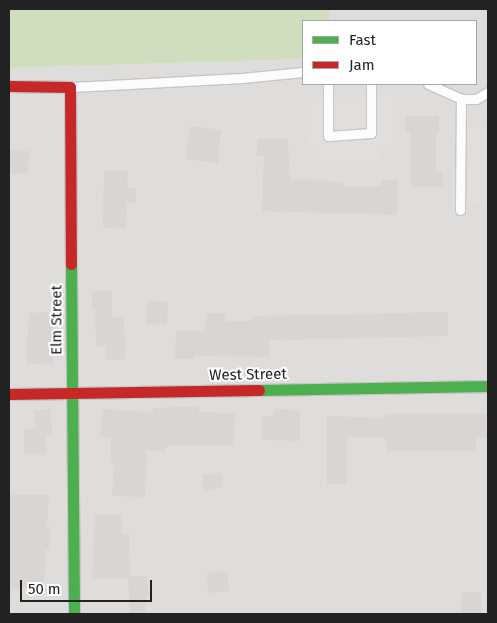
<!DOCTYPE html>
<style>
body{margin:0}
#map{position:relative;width:497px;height:623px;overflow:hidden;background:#f0edea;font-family:"Fira Sans",sans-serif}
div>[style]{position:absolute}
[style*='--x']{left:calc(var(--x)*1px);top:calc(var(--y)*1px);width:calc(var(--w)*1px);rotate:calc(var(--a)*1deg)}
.residential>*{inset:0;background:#dfdddc}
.forest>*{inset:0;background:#d0debf}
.parking>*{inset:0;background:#e0dfde}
.building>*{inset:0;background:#d8d5d3}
.roads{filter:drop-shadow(1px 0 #c7c6c5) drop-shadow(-1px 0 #c7c6c5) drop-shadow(0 1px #c7c6c5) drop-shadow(0 -1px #c7c6c5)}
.lane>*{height:9px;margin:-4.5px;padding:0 4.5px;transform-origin:4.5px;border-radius:4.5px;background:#fdfcfc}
.fast>*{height:11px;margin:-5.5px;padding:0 5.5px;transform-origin:5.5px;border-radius:5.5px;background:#4caf50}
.jam>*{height:11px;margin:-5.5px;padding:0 5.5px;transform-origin:5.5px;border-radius:5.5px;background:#c62828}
span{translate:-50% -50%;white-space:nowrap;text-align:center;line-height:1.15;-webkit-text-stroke:4px #fff;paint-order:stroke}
.street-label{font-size:15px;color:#222}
.frame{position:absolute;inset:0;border:10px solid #222;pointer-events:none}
.legend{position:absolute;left:302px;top:20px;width:175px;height:65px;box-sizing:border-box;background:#fff;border:1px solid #a7a7a7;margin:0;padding:6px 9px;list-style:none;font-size:15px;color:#222}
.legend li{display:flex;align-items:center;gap:10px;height:25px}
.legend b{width:25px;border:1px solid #a7a7a7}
.scale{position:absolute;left:20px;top:580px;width:132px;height:22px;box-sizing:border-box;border:2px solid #222;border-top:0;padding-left:6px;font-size:15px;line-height:18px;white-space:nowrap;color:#222;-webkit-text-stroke:4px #fff;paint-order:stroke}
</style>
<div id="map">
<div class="residential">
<div style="clip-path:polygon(329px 9px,488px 9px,488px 614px,9px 614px,9px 68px,303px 59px,303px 84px,476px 84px,476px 21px,329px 21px)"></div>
</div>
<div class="forest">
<div style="clip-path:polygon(9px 9px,329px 9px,329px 21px,303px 21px,303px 59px,9px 68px)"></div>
</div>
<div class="parking">
<div style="clip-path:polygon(394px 96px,394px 145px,382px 147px,380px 159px,320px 161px,318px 147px,307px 145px,305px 99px)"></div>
<div style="clip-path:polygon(454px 127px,487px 128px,486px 203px,467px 203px,467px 213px,453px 213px)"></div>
</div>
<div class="building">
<div style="clip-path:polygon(405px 116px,439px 116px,439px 133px,436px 133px,436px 171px,443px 171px,443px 187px,411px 187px,410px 132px,405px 132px)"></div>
<div style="clip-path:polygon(190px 126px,221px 130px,218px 163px,186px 159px)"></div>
<div style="clip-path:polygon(257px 139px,288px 139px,290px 179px,327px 180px,327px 182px,342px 182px,342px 186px,381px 186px,381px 180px,398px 180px,397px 215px,262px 211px,264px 156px,257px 156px)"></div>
<div style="clip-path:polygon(9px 150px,29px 151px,28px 174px,9px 174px)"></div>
<div style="clip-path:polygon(104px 170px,128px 171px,127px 188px,136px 188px,136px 203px,127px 202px,126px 228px,103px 227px)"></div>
<div style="clip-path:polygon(92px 291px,112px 291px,112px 318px,124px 317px,125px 359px,106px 360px,106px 346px,96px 346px,95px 309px,92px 309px)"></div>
<div style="clip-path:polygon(147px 301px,168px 302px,167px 325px,146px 324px)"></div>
<div style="clip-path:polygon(54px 312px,53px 364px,26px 363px,29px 313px)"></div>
<div style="clip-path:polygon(448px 312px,448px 336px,269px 340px,269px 357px,194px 356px,194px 359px,175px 359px,176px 331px,205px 331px,206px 313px,225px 313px,225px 321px,252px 321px,252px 316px)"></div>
<div style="clip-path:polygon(177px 407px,199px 407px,199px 412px,235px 414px,233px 446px,166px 446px,166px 451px,147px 450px,145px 497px,112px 496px,114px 462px,111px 462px,111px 438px,100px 437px,102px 409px,153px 412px,153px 408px)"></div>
<div style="clip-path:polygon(51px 409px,52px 435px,46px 434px,46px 455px,24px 454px,24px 430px,36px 429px,34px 410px)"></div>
<div style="clip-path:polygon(274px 409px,300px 410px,300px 441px,262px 440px,262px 416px,274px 417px)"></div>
<div style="clip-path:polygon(386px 414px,488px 414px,488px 438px,476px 438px,476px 451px,386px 451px,386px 438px,347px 437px,347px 484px,327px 484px,327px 416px,386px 418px)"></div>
<div style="clip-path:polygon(222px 473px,223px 487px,203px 491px,203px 474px)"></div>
<div style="clip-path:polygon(9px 495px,49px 495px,47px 527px,50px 527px,50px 550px,45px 550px,44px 588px,9px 589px)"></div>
<div style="clip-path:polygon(95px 514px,122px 514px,122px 534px,129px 534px,130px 577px,147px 576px,149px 595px,146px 596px,146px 613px,130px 613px,128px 578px,92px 578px)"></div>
<div style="clip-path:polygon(227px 571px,229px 591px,208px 593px,207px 572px)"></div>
<div style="clip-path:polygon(462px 592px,481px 592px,481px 614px,461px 614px)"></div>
</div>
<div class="roads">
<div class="lane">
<div style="--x:328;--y:84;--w:52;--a:90"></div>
<div style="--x:328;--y:136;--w:43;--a:-4"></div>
<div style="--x:371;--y:133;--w:49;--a:-90"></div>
<div style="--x:428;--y:84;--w:36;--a:24"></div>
<div style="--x:461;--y:99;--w:15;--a:0"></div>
<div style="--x:476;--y:99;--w:14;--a:-30"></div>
<div style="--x:72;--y:87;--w:170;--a:-3"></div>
<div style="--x:242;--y:78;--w:61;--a:-5.6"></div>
<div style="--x:460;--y:210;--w:111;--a:-89.5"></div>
</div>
<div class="fast">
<div style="--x:71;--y:264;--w:350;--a:89.5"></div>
<div style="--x:259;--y:390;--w:229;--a:-1"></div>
</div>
<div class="jam">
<div style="--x:9;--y:86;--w:61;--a:0.9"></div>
<div style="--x:70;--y:87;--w:177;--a:89.7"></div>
<div style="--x:9;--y:394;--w:250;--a:-0.9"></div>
</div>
</div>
<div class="street-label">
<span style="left:57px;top:320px;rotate:-90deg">Elm Street</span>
<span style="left:248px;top:375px;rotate:-1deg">West Street</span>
</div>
<div class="frame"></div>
<ul class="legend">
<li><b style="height:6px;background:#4caf50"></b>Fast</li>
<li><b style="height:6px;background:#c62828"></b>Jam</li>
</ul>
<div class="scale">50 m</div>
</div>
